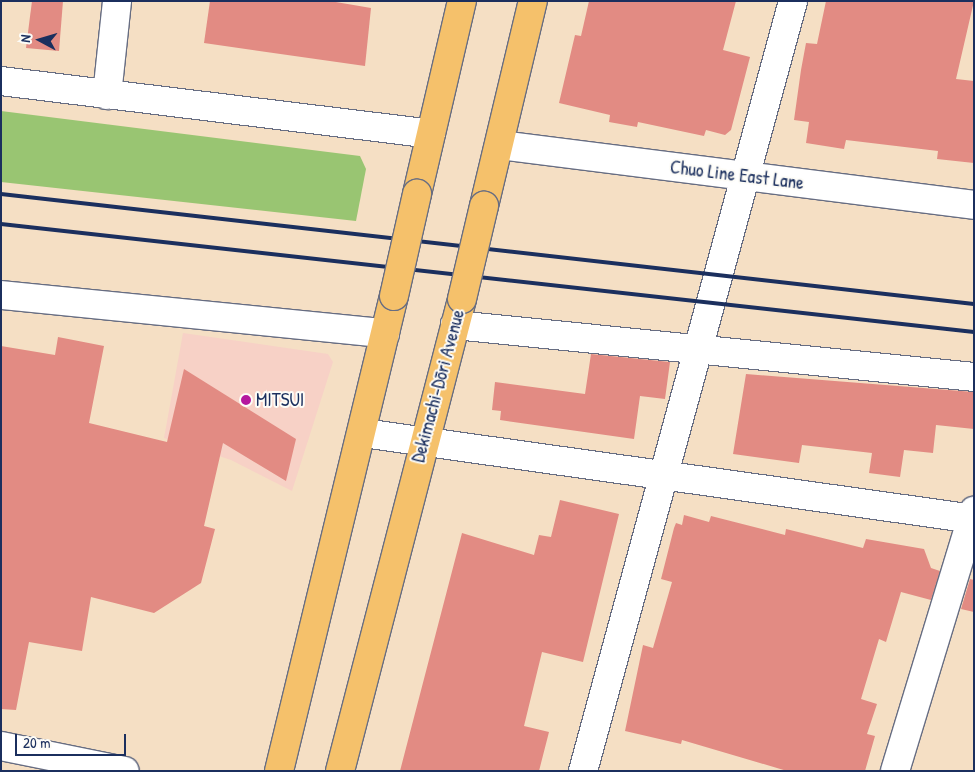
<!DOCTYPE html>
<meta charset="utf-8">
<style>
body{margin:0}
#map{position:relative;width:975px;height:772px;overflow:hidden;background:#f5dfc4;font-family:"Patrick Hand",sans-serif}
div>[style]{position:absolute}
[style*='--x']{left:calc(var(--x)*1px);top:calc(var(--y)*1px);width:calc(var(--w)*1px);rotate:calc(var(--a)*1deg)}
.built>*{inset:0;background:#f7d1c6}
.green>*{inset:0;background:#99c572}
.building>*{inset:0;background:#e28b83}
.roads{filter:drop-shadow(1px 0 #676d82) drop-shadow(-1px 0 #676d82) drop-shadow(0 1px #676d82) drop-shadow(0 -1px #676d82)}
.minor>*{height:28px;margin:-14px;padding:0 14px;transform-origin:14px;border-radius:14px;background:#fff}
.major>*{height:28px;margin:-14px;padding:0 14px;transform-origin:14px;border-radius:14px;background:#f5c16b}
.rail>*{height:4px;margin:-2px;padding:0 2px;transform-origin:2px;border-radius:2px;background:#1b2f5e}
.bridges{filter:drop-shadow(1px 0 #676d82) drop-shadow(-1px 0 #676d82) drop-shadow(0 1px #676d82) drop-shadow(0 -1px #676d82)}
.major-bridge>*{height:28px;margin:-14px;padding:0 14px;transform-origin:14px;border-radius:14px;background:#f5c16b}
.dots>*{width:14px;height:14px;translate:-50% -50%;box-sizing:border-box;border:2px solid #fdfcf7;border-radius:50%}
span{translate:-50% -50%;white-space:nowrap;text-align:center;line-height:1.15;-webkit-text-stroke:4px #fdfcf7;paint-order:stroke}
.street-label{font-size:19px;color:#1b2f5e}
.poi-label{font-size:19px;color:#1b2f5e}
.left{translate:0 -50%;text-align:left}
.frame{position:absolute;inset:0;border:2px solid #1b2f5e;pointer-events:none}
.north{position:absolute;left:15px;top:15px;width:50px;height:50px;-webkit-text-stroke:4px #fdfcf7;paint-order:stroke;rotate:276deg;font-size:14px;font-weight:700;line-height:20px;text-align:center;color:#1b2f5e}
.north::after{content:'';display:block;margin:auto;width:18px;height:22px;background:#1b2f5e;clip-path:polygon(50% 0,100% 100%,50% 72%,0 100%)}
.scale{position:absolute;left:15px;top:734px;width:111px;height:22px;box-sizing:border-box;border:2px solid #1b2f5e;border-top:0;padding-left:6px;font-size:15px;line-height:18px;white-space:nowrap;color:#1b2f5e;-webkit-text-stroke:4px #fdfcf7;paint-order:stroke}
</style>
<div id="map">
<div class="built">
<div style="clip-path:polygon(183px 333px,328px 354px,333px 362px,292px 491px,231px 460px,164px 438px)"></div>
</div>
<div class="green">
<div style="clip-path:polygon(1px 111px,360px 156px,366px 169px,356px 221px,1px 182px)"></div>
</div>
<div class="building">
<div style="clip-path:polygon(32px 1px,63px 1px,59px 51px,26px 48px)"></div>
<div style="clip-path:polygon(210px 1px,330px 1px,371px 8px,365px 66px,204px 43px)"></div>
<div style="clip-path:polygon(589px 1px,736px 1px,723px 50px,750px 57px,731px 130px,725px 135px,706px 130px,704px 136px,638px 122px,637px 127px,609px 122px,610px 115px,559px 103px,575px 35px,581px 36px)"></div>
<div style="clip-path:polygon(826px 1px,974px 1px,956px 79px,974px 81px,974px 163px,937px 159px,938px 151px,846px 140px,844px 149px,806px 143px,809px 122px,794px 120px,801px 70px,806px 43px,817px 44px)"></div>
<div style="clip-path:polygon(58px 337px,104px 346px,89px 423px,167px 442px,184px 369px,296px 439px,286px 481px,223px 443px,204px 526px,215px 529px,201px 583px,154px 613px,91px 597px,82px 651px,29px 642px,16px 710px,1px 709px,1px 346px,55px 355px)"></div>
<div style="clip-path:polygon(591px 354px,670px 362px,665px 399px,640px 396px,634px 439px,500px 420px,501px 411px,492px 410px,495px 382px,585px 394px)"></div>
<div style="clip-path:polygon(746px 374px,974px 392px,974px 429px,936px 425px,933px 453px,904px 450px,900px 477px,869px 473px,872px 453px,802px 445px,799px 463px,733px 454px)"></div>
<div style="clip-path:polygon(560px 500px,619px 514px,583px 662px,542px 652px,524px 726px,549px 732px,539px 771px,400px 771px,462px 533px,534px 555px,539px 535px,551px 537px)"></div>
<div style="clip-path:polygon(684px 515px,709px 522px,711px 516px,785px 535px,786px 529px,863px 548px,866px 539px,924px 549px,931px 568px,940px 571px,931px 600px,901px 592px,886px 642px,879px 639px,861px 699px,877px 704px,867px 734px,875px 736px,865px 771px,787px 771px,682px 740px,681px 744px,625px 731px,643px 645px,653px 648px,672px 582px,661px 579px,674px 528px,676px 523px,682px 525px)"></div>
<div style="clip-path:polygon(970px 579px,974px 580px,974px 612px,961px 609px)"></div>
</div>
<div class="roads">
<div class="minor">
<div style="--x:1;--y:81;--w:433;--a:7"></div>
<div style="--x:107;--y:95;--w:95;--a:-83.9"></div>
<div style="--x:500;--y:145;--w:478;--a:7.2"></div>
<div style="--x:1;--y:295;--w:386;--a:5.7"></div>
<div style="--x:455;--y:325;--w:522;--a:5.72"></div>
<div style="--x:363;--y:433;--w:617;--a:8.01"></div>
<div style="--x:1;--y:746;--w:126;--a:11.4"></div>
<div style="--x:583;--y:771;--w:798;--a:-74.74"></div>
<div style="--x:895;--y:771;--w:272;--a:-73.1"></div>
</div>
<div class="major">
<div style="--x:417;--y:194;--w:198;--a:-76.9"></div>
<div style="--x:484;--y:206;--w:211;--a:-76.6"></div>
<div style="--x:279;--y:771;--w:489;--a:-76.4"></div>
<div style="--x:340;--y:771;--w:488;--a:-75.5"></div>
</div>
</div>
<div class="rail">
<div style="--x:1;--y:194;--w:979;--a:6.45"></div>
<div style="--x:1;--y:224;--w:979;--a:6.33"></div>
</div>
<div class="bridges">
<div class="major-bridge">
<div style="--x:394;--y:296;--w:105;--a:-77.3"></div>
<div style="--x:462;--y:299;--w:96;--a:-76.7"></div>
</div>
</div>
<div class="dots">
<div style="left:246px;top:400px;background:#b5179e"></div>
</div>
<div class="street-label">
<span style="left:737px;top:175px;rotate:7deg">Chuo Line East Lane</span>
<span style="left:438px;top:386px;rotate:-75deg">Dekimachi-Dōri Avenue</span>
</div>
<div class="poi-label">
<span class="left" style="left:256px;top:400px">MITSUI</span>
</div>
<div class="frame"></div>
<div class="north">N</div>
<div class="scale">20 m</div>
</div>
